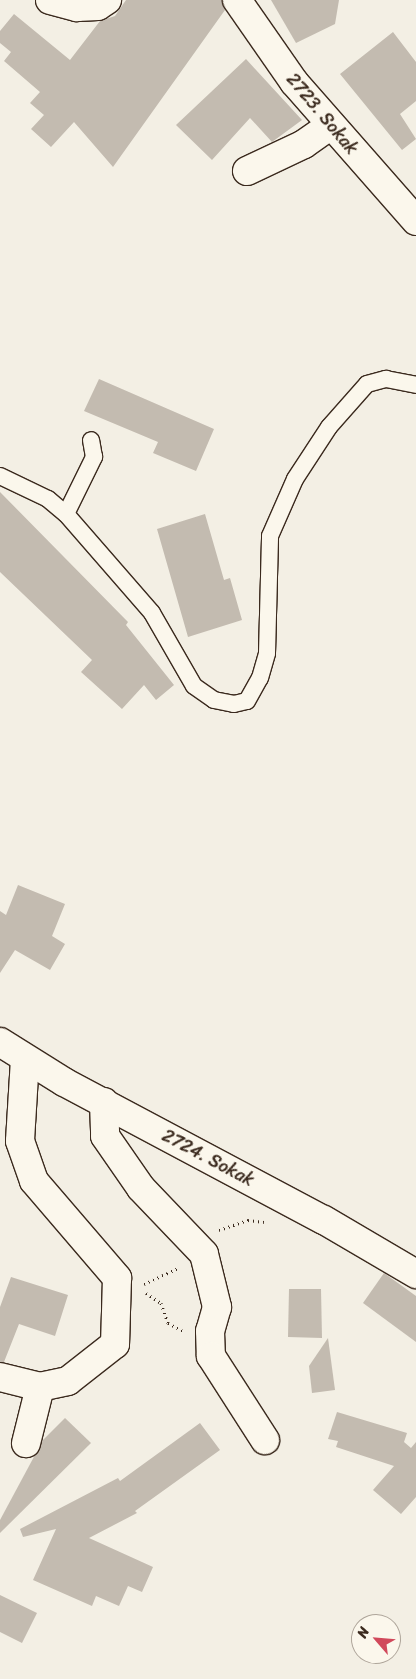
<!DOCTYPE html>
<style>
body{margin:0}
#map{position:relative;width:416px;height:1679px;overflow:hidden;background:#f3efe4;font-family:Sriracha,sans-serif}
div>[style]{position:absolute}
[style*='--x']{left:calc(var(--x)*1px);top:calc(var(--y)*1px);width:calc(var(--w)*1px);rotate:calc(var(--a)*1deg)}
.building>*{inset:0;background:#c3bbb0}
.path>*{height:3px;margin-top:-1.5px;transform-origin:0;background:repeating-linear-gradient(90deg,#3b2a1e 0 1px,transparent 0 5px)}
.roads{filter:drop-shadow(1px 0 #3b2a1e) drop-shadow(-1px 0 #3b2a1e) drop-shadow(0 1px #3b2a1e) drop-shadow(0 -1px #3b2a1e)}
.lane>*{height:16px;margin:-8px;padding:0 8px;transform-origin:8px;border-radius:8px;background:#fbf7ec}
.street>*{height:28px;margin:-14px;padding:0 14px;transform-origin:14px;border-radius:14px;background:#fbf7ec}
span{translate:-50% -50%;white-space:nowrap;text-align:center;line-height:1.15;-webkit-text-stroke:4px #fbf7ec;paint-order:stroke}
.street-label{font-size:18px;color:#3b2a1e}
.north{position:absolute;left:351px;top:1614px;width:50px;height:50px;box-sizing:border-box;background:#fbf7ec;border:1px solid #aea59a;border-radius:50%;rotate:297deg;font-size:14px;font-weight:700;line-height:20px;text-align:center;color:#3b2a1e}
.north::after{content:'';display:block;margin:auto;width:18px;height:22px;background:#d1495b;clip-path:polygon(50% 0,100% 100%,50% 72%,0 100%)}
</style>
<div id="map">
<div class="building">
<div style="clip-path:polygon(126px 0,222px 0,225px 10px,113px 167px,74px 122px,51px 147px,31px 129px,44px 115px,30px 103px,40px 92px,4px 61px,11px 52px,0 43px,0 31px,14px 14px,70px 60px,100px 21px,115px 16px)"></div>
<div style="clip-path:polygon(271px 0,339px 0,335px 24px,296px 43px)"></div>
<div style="clip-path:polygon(393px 32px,416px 62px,416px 101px,400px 114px,416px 139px,402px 150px,340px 74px)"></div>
<div style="clip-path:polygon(246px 59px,302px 120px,272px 142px,250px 118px,212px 160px,176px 125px)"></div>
<div style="clip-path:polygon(99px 379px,214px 429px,196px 471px,153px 453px,158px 442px,84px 411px)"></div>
<div style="clip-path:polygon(0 492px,128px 622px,126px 625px,174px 685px,156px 700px,144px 685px,122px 709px,81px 672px,92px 660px,0 572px)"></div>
<div style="clip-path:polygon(205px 514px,224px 580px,230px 578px,242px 620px,188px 637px,157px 529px)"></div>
<div style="clip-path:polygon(18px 885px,65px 904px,52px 936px,65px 944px,50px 970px,15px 950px,0 973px,0 911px,6px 915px)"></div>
<div style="clip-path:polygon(384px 1273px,416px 1296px,416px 1342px,363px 1303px)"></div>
<div style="clip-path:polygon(11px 1277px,68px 1295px,55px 1336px,19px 1324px,4px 1362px,0 1362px,0 1307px)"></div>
<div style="clip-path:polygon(289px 1289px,321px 1289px,322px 1338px,288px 1337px)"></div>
<div style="clip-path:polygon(328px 1338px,335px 1390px,312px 1393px,309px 1366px)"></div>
<div style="clip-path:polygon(337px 1412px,407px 1433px,404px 1442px,411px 1448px,416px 1442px,416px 1497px,401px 1514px,373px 1490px,394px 1466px,336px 1447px,338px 1441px,328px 1439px)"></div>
<div style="clip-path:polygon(65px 1418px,91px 1443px,0 1533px,0 1520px,43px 1440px)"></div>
<div style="clip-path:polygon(200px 1423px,220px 1450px,135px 1511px,137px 1513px,89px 1538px,153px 1567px,142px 1592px,128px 1586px,119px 1606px,96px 1596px,92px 1606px,33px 1580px,56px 1529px,23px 1537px,20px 1529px,118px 1478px,120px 1481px)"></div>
<div style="clip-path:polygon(0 1595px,37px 1613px,22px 1643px,0 1632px)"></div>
</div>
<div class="path">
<div style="--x:219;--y:1230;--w:31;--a:-19"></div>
<div style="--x:248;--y:1220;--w:16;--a:7"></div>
<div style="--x:144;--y:1284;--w:38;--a:-25"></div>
<div style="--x:146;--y:1293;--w:18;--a:34"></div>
<div style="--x:161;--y:1303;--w:21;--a:71"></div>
<div style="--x:168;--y:1323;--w:17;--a:28"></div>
</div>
<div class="roads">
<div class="lane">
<div style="--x:0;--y:476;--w:53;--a:25.6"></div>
<div style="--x:48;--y:499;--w:23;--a:40"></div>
<div style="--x:66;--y:514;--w:131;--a:49"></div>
<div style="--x:152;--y:613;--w:84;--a:60.1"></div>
<div style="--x:194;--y:686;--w:24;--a:35"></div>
<div style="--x:214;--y:700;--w:20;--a:11"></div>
<div style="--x:234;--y:704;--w:13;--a:-13"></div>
<div style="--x:247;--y:701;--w:26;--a:-61"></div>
<div style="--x:260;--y:678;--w:26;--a:-74"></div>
<div style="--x:267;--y:653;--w:117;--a:-88.5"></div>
<div style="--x:270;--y:536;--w:62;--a:-66.3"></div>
<div style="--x:295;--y:479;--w:62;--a:-56.8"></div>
<div style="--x:329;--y:427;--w:57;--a:-48.5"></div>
<div style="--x:367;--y:384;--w:20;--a:-15"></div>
<div style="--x:386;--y:379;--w:31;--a:11"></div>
<div style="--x:66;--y:514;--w:64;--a:-63.8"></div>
<div style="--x:94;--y:457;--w:17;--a:-100"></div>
</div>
<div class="street">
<div style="--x:50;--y:0;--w:28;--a:15"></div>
<div style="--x:77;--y:7;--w:21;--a:-3"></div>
<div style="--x:98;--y:6;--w:11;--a:-34"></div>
<div style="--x:237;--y:0;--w:100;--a:55.2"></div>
<div style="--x:294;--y:82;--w:185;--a:48.7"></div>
<div style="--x:247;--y:171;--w:63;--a:-25.3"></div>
<div style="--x:304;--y:144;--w:32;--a:-35"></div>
<div style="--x:0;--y:1042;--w:75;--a:32"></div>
<div style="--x:64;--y:1082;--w:294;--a:28"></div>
<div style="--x:324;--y:1220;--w:107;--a:30.4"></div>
<div style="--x:25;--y:1059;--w:82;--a:93.5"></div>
<div style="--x:20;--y:1141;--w:42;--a:70.7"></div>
<div style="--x:34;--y:1181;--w:128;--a:49.4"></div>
<div style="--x:117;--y:1278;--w:66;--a:91.7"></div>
<div style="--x:115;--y:1344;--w:60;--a:141.8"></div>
<div style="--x:68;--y:1381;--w:29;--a:168"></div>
<div style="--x:104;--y:1102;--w:34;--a:88"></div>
<div style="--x:105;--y:1136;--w:63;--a:55.3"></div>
<div style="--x:141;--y:1188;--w:91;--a:46.3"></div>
<div style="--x:204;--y:1254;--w:55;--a:76.2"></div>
<div style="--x:217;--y:1307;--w:25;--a:106"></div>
<div style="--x:210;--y:1331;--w:25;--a:88"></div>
<div style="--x:211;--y:1356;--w:100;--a:57.3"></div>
<div style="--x:0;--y:1377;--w:41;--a:14"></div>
<div style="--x:40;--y:1387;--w:58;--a:104"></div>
</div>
</div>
<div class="street-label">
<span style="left:322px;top:114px;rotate:50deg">2723. Sokak</span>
<span style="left:208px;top:1158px;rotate:28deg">2724. Sokak</span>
</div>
<div class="north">N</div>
</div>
